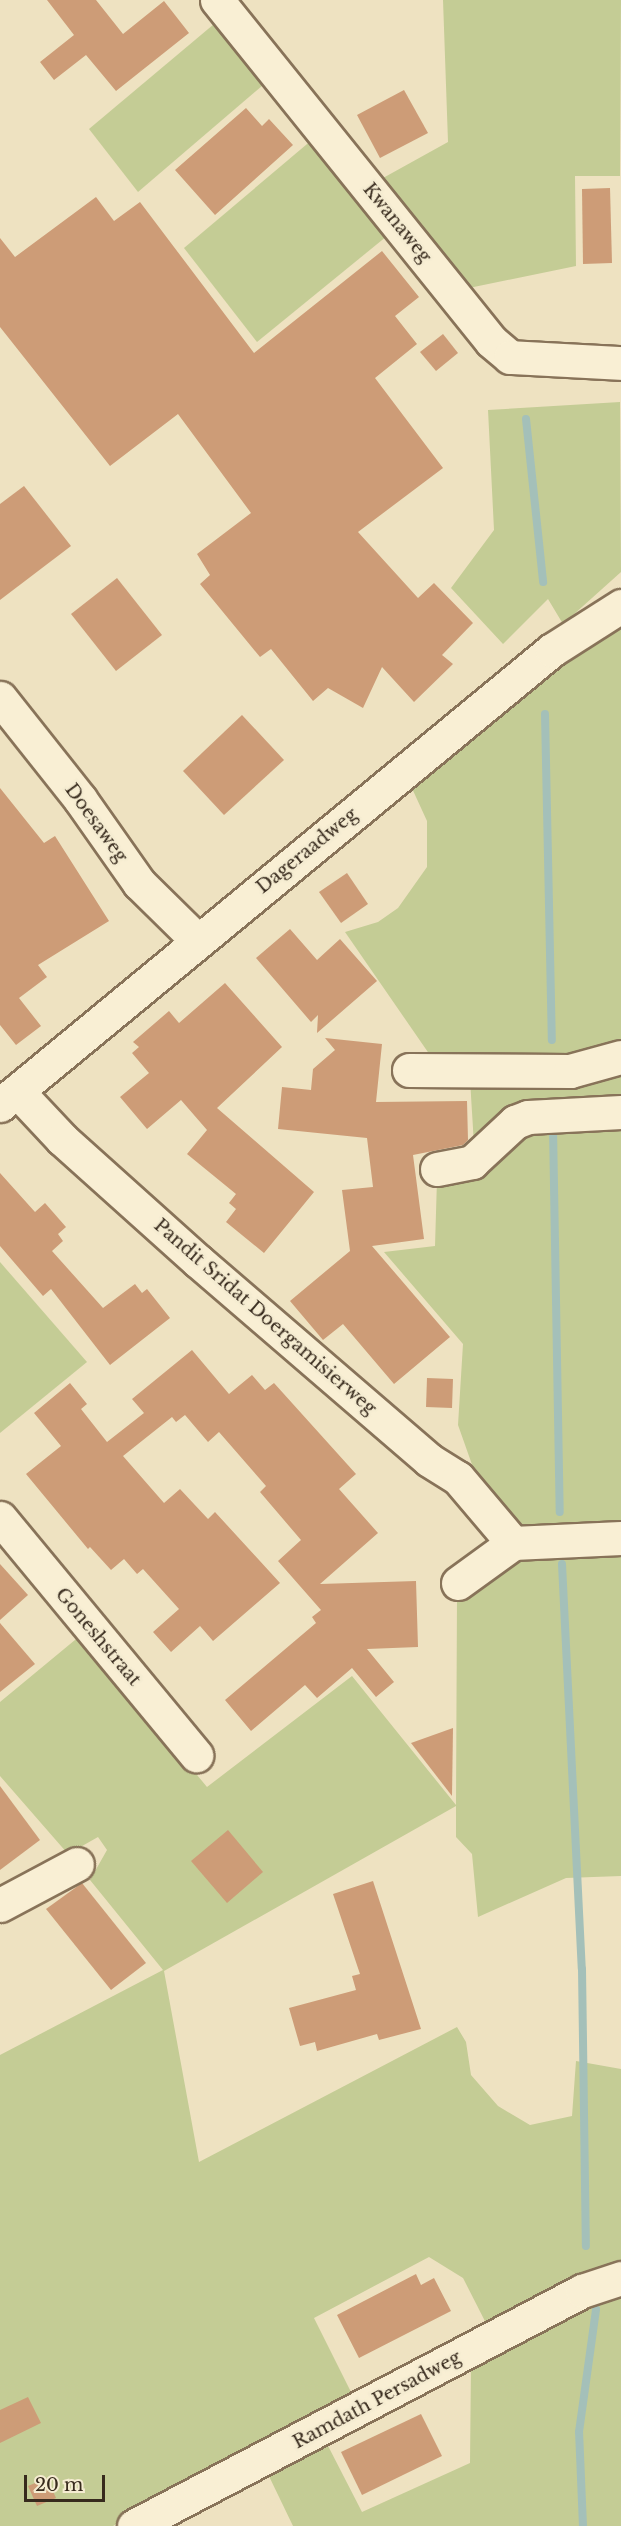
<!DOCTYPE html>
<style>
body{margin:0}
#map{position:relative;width:621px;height:2526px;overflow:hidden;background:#eee2c1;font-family:"Libre Baskerville",serif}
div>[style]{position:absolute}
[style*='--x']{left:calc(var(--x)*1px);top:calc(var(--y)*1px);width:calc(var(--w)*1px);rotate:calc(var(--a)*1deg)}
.green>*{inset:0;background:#c4cc95}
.stream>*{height:8px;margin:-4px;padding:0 4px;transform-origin:4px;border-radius:4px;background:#a4c0b9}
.building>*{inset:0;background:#cd9c77}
.roads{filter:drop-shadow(2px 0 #887359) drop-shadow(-2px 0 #887359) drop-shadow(0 2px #887359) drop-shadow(0 -2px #887359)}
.minor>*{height:33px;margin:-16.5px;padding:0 16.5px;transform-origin:16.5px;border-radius:16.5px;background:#f9efd4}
span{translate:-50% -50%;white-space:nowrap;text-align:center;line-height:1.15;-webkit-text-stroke:5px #f5ecd1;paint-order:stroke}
.street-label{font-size:18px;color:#372a1d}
.scale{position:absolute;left:24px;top:2475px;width:81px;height:27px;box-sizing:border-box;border:3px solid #372a1d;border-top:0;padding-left:8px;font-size:18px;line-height:21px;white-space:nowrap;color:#372a1d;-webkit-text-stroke:4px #f5ecd1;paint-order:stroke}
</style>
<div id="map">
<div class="green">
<div style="clip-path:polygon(443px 0,621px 0,620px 176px,575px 176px,576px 266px,464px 289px,374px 183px,448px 142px)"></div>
<div style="clip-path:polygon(220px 19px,269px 80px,138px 192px,89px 129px)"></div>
<div style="clip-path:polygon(313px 139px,387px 236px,257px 342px,184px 248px)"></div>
<div style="clip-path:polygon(620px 402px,621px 572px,563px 624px,548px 599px,503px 644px,451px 588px,494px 530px,488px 410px)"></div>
<div style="clip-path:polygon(621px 629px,621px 1045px,574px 1056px,432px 1058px,345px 932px,378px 922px,398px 908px,427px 867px,427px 821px,410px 784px,599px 631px)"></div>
<div style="clip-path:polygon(621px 1066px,621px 1102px,474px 1145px,470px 1079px)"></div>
<div style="clip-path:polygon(621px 1121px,621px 1527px,509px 1527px,481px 1490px,458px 1425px,463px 1344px,384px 1252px,435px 1246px,437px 1179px,513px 1134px)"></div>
<div style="clip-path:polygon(0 1262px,87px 1362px,0 1433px)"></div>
<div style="clip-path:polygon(621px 1548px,621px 1876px,566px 1878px,478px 1917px,472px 1854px,456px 1837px,456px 1806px,164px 1971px,199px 2162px,457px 2027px,466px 2042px,471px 2075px,498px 2106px,530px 2125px,572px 2116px,576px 2061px,621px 2069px,621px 2267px,490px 2331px,463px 2278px,429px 2257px,314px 2318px,355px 2400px,113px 2526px,0 2526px,0 2055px,163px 1970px,90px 1880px,107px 1850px,98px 1837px,68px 1854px,0 1776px,0 1702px,81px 1635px,207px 1787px,352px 1676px,456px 1805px,457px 1596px,517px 1551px)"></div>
<div style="clip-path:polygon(621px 2288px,621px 2526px,293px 2526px,266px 2470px,325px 2440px,362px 2512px,470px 2463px,471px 2363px)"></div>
</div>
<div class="stream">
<div style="--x:526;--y:419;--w:164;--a:84"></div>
<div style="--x:545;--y:714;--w:326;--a:88.8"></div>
<div style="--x:553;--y:1128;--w:384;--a:89"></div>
<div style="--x:562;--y:1564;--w:405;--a:87.2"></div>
<div style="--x:582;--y:1969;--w:277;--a:89.2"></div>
<div style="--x:583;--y:2526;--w:94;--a:-92.4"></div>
<div style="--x:579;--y:2432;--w:124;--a:-82.1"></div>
</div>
<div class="building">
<div style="clip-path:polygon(47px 0,96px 0,123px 34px,164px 1px,189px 33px,116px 91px,86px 55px,54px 80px,40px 62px,74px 35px)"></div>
<div style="clip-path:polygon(404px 90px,428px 133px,380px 158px,357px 115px)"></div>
<div style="clip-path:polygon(246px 108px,262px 126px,269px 119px,293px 145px,215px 215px,175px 170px)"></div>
<div style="clip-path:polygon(610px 188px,612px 263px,583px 264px,582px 189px)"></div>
<div style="clip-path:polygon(96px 197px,114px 221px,140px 202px,254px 353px,382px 251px,419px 297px,395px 316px,417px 344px,375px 378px,443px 468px,358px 532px,418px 598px,434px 583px,473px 623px,442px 655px,453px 664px,414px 702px,382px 667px,363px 708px,328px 688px,313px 701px,271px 649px,260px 657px,200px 584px,210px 575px,197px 554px,251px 513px,178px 414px,110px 466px,0 327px,0 238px,15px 257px)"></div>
<div style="clip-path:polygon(443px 334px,458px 353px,436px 371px,420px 352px)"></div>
<div style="clip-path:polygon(24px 486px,71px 546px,0 600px,0 504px)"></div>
<div style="clip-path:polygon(117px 578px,162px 635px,116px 671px,71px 614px)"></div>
<div style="clip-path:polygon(242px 715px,284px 760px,224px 815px,183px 771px)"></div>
<div style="clip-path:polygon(0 788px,44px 843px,55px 836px,109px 921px,38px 965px,47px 977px,19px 998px,41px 1026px,16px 1045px,0 1025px)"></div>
<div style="clip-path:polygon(347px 873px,368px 904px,341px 923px,319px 892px)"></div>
<div style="clip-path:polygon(290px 929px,317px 960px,340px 939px,377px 981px,317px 1033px,318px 1015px,311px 1022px,256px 958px)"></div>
<div style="clip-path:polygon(225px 983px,282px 1047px,217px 1108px,314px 1192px,264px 1253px,226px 1222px,236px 1209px,229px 1203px,236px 1194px,187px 1154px,207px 1130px,181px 1100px,147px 1129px,120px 1097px,149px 1073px,132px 1053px,139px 1047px,133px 1042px,169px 1011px,179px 1023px)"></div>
<div style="clip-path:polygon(325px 1038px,382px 1044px,376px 1102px,467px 1101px,468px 1140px,463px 1145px,413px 1155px,424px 1239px,372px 1246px,450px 1337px,394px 1384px,343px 1324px,323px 1340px,290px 1301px,350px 1251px,342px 1190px,373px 1187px,367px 1138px,278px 1129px,282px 1087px,311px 1090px,313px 1069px,335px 1050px)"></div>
<div style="clip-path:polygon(0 1173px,35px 1212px,45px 1203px,66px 1227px,58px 1234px,63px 1241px,52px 1251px,103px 1308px,135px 1284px,142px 1293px,147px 1289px,170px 1318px,110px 1365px,51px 1289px,43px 1296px,0 1246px)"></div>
<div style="clip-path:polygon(192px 1350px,229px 1394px,252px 1375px,265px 1390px,274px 1383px,356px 1474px,339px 1489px,378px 1533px,320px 1584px,416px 1581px,418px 1647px,367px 1649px,394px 1682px,376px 1697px,352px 1668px,317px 1698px,305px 1685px,251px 1731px,225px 1700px,316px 1623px,312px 1617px,321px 1610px,278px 1561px,301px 1540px,260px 1492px,266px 1486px,219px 1432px,208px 1442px,185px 1415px,176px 1422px,172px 1417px,123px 1456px,164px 1503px,180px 1489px,208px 1519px,215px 1512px,280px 1583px,213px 1641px,200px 1626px,171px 1652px,153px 1632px,179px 1609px,143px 1569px,137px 1574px,124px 1559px,111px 1570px,90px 1547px,88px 1549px,26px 1474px,61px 1446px,34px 1413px,70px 1383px,87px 1404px,81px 1409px,107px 1442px,144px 1413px,132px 1399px)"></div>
<div style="clip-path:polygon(427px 1378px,453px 1379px,452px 1408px,426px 1407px)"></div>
<div style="clip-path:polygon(0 1564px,28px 1595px,0 1620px)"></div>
<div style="clip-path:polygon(0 1623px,35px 1664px,0 1692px)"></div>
<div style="clip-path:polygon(453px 1728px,452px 1796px,411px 1743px)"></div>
<div style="clip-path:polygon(0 1786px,40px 1840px,0 1870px)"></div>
<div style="clip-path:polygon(228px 1830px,263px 1872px,227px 1903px,191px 1861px)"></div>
<div style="clip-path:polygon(373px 1881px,421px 2029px,379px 2040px,377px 2034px,317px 2051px,315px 2042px,300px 2046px,289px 2008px,356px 1990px,352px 1976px,360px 1974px,333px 1894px)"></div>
<div style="clip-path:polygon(82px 1883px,146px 1963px,111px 1990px,46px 1909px)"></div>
<div style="clip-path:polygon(416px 2274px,421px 2285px,434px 2278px,451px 2311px,359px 2358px,337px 2315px)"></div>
<div style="clip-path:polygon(28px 2397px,41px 2423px,0 2443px,0 2410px)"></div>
<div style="clip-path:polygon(421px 2414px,442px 2456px,362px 2495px,341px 2452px)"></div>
<div style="clip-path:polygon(47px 2478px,56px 2498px,37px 2506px,28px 2486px)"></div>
</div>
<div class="roads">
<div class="minor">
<div style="--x:217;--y:0;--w:437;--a:51.2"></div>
<div style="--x:491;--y:341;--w:25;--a:40"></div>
<div style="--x:510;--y:357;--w:111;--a:3.1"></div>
<div style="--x:0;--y:698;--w:129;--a:51.6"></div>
<div style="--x:80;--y:799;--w:103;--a:54.9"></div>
<div style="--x:139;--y:883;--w:83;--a:44.5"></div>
<div style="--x:409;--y:1070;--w:161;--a:0.4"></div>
<div style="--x:570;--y:1071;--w:53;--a:-15.4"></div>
<div style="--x:17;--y:1091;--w:66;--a:46.8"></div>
<div style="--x:62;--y:1139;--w:183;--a:41.9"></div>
<div style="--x:198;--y:1261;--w:305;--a:40.7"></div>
<div style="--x:429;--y:1460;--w:34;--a:32"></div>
<div style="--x:458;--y:1478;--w:85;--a:49.8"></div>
<div style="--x:0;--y:1105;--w:715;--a:-39.5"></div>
<div style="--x:552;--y:650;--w:82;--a:-32.5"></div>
<div style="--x:437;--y:1169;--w:36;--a:-11"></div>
<div style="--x:472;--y:1162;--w:59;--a:-42.9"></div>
<div style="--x:515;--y:1122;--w:14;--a:-21"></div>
<div style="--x:528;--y:1117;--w:93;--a:-3.1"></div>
<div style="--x:0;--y:1518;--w:308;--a:50.4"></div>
<div style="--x:458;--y:1583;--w:68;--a:-36"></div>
<div style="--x:513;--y:1543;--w:108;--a:-2.7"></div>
<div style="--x:0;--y:1905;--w:87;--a:-28"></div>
<div style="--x:134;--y:2526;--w:506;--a:-27.68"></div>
<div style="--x:582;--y:2291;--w:41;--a:-18.4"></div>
</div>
</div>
<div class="street-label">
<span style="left:397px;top:223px;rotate:51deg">Kwanaweg</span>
<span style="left:96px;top:823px;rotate:54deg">Doesaweg</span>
<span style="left:307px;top:851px;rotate:-39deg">Dageraadweg</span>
<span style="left:265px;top:1317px;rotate:41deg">Pandit Sridat Doergamisierweg</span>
<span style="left:98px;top:1637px;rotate:50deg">Goneshstraat</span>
<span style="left:377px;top:2400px;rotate:-28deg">Ramdath Persadweg</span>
</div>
<div class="scale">20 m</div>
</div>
